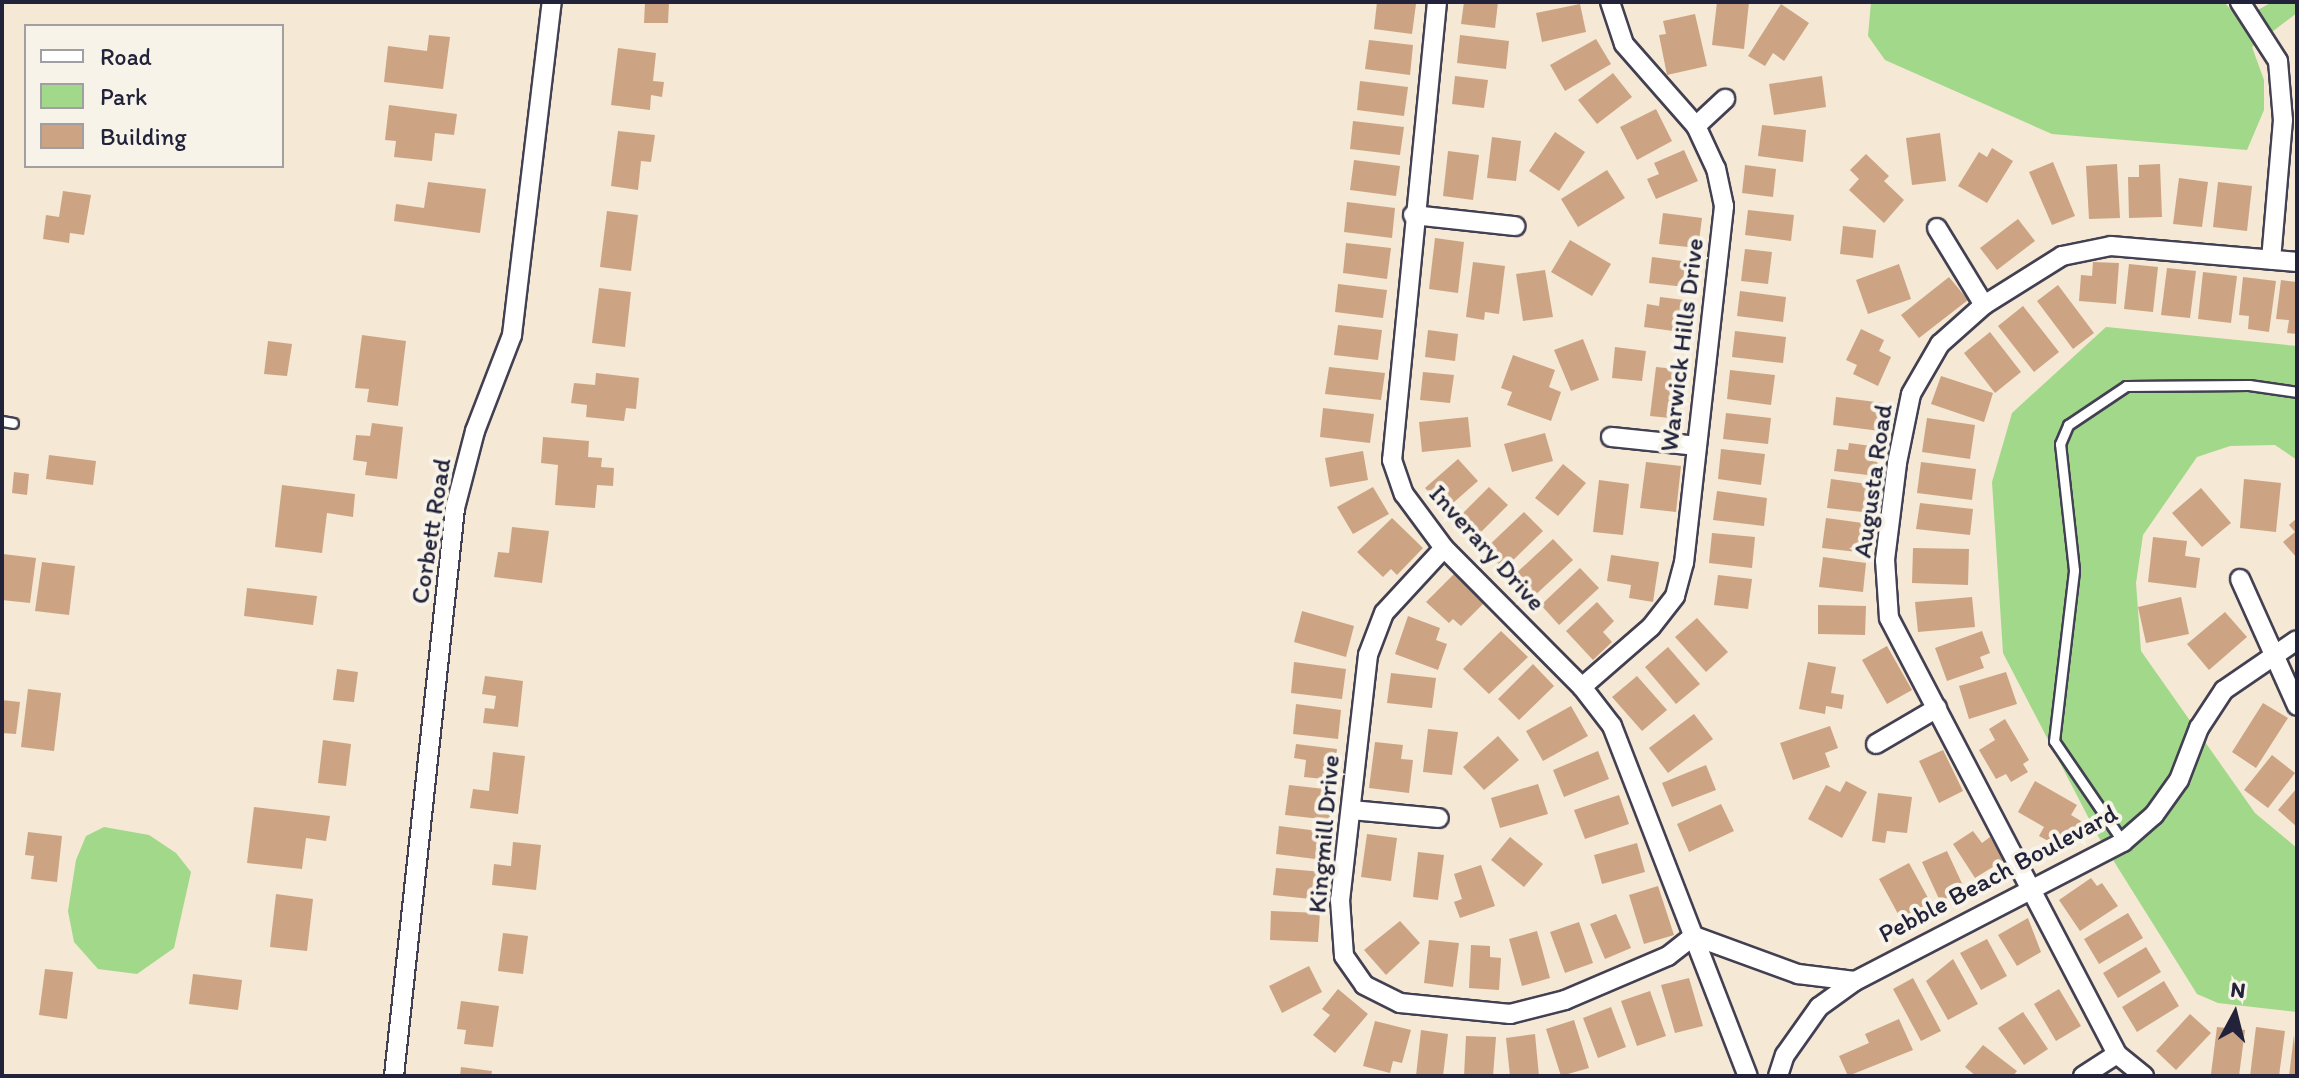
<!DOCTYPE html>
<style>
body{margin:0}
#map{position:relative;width:2299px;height:1078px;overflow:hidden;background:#f5e8d4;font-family:Itim,sans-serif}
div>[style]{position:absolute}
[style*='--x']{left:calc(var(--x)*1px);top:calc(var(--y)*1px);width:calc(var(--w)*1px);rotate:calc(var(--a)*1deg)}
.green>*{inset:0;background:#a1d88a}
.building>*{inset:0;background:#cca484}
.roads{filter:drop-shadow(2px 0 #424052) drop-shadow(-2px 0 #424052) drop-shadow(0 2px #424052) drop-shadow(0 -2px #424052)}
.lane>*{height:9px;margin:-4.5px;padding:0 4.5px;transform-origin:4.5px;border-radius:4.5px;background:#fff}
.street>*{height:18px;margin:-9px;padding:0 9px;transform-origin:9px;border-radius:9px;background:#fff}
span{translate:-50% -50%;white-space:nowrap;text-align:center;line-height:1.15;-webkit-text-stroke:8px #f7f3e8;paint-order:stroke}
.street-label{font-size:26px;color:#22223b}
.frame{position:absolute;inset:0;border:4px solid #22223b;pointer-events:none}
.legend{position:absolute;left:24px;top:24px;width:260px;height:144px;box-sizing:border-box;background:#f7f3e8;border:2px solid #a29fa3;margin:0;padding:10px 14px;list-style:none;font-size:24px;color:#22223b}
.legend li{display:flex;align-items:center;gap:16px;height:40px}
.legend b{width:40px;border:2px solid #a29fa3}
.north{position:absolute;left:2195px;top:974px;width:80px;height:80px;-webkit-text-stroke:6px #f7f3e8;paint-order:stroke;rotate:7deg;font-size:22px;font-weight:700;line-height:32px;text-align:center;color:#22223b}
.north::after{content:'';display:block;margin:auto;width:28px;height:36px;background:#22223b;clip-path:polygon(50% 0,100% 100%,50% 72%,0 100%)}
</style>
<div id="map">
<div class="green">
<div style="clip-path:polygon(1871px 2px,2224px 2px,2240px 20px,2272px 2px,2297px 2px,2297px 13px,2252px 47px,2264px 80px,2264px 110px,2247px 150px,2052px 134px,1885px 60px,1868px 36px)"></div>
<div style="clip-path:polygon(2106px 327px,2297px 346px,2297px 460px,2275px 445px,2230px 446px,2197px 457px,2143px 535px,2136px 583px,2141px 651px,2255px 813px,2297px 848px,2297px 1012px,2218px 1003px,2197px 994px,2098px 836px,2003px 653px,1992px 482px,2012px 413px)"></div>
<div style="clip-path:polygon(104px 827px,149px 835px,176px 853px,191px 872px,174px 948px,137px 974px,98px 969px,74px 942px,68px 911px,76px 860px,86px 836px)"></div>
</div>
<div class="building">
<div style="clip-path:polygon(645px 2px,669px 2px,668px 23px,644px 23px)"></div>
<div style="clip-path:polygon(1377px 2px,1416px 4px,1412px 34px,1374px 29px)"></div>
<div style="clip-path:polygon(1464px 2px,1498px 2px,1495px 28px,1461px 24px)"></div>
<div style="clip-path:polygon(1717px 2px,1749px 2px,1744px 49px,1712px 45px)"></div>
<div style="clip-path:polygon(1580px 4px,1586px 32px,1542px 42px,1536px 13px)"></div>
<div style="clip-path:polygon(1781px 4px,1809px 23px,1784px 61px,1773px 53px,1765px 66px,1748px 56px)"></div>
<div style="clip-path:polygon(1695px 14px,1707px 66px,1667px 75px,1659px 35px,1666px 34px,1663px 21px)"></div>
<div style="clip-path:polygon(429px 35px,450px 37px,443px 89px,384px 82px,388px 46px,427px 51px)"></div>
<div style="clip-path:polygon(1460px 35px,1509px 41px,1506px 69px,1457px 63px)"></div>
<div style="clip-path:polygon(1596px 39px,1611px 64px,1565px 91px,1550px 65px)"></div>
<div style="clip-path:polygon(1369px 40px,1413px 45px,1410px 75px,1365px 69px)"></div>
<div style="clip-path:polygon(618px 48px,656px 53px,653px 81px,664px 82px,662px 97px,651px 95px,650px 110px,611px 105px)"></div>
<div style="clip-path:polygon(1613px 73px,1632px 97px,1597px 124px,1578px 100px)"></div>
<div style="clip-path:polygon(1455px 76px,1488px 80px,1484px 108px,1452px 104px)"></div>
<div style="clip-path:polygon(1822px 76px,1826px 107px,1774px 115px,1769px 84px)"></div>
<div style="clip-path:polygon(1360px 81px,1408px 87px,1404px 116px,1357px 110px)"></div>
<div style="clip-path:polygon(389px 105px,457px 114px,454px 135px,435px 133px,432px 161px,394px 157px,396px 141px,385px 140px)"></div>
<div style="clip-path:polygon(1656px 109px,1672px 141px,1637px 160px,1620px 127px)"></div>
<div style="clip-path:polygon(1353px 121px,1404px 127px,1400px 155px,1350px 149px)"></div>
<div style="clip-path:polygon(1762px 125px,1806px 130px,1803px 162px,1758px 156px)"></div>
<div style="clip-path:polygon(618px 131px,655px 135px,651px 162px,641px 161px,638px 190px,611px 186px)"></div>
<div style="clip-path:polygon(1555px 132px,1585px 152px,1559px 191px,1529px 171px)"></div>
<div style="clip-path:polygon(1940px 133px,1946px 181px,1912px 185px,1906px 138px)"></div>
<div style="clip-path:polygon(1492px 137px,1521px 141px,1516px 181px,1487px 178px)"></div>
<div style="clip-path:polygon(1992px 148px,2013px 161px,1987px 203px,1958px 186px,1979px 152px,1987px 157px)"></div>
<div style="clip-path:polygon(1684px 150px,1698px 181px,1656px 199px,1647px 179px,1659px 174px,1654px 163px)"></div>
<div style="clip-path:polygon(1448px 151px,1479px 155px,1473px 200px,1443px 196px)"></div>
<div style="clip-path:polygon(1866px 154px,1889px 176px,1884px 181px,1904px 200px,1884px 223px,1849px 190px,1859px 179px,1850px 170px)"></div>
<div style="clip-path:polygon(1354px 160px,1400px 166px,1396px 196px,1350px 190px)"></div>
<div style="clip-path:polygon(2053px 162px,2075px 216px,2052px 225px,2029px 172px)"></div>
<div style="clip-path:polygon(2117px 164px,2120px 218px,2089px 219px,2086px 166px)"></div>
<div style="clip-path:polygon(2160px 164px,2162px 217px,2129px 218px,2128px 177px,2139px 177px,2139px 165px)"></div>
<div style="clip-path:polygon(1745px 165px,1776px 169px,1773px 197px,1742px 193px)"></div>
<div style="clip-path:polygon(1607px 170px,1625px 198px,1578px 227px,1561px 199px)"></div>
<div style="clip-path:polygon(2179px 178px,2208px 182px,2202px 227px,2173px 224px)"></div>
<div style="clip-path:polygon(428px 182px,486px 189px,480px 233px,394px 221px,396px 204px,424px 208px)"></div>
<div style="clip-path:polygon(2218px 182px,2252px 186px,2247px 231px,2213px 227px)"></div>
<div style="clip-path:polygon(63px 191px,91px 195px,84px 235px,70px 233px,69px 243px,43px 239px,46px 215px,59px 217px)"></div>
<div style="clip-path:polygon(1347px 202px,1395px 208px,1392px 238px,1344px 232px)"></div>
<div style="clip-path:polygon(1748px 210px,1794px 215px,1791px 241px,1745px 235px)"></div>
<div style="clip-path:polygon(607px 211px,638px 215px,631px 271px,600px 267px)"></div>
<div style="clip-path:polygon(1663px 213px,1702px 218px,1698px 248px,1659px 244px)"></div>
<div style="clip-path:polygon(2018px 219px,2035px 241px,1997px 270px,1980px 248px)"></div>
<div style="clip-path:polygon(1843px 226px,1876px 230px,1873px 258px,1840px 254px)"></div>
<div style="clip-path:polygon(1435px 238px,1464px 242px,1458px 293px,1429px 289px)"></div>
<div style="clip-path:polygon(1570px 240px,1611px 264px,1592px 296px,1551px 272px)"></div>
<div style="clip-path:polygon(1346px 243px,1391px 248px,1387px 279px,1343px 273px)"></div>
<div style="clip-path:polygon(1745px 249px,1772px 252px,1768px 284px,1741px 281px)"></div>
<div style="clip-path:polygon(1652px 257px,1697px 263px,1694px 288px,1649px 283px)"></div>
<div style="clip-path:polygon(1473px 262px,1505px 266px,1499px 314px,1485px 312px,1484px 320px,1466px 317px)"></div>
<div style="clip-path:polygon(2093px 262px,2119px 263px,2116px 304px,2079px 301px,2081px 275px,2092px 276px)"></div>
<div style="clip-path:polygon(1899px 264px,1911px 299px,1868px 314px,1856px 280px)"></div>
<div style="clip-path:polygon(2129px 264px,2158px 267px,2153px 312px,2124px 309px)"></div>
<div style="clip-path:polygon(2167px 268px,2196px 271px,2190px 318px,2161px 315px)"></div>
<div style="clip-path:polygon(1545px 270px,1553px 317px,1523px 321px,1516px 274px)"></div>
<div style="clip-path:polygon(2203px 272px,2237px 276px,2231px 323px,2198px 319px)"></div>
<div style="clip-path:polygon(1949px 277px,1968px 300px,1919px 338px,1901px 315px)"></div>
<div style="clip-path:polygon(2243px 277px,2276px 281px,2269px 332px,2248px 329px,2249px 316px,2239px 315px)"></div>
<div style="clip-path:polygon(2281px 280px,2297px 282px,2297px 334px,2287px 333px,2289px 320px,2276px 319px)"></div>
<div style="clip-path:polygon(1338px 284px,1387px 290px,1383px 318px,1335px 312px)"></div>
<div style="clip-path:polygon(2058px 285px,2094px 333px,2073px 349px,2037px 301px)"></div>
<div style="clip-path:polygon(599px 288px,631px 292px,625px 347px,592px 343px)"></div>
<div style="clip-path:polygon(1740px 291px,1786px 297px,1783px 322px,1737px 316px)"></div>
<div style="clip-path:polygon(1660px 297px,1692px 301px,1688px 333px,1644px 327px,1647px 304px,1659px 306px)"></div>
<div style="clip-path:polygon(2023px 306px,2059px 352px,2034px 372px,1998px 326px)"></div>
<div style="clip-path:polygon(1338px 325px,1382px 330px,1378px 360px,1334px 355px)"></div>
<div style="clip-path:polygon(1861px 329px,1884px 340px,1879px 351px,1891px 357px,1878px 386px,1853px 374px,1857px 365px,1846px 360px)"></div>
<div style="clip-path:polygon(1428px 330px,1458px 334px,1455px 361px,1425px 357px)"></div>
<div style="clip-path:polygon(1735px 331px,1786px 337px,1783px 363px,1732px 357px)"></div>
<div style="clip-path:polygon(1990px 332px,2021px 372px,1995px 393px,1964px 353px)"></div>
<div style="clip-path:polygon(362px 335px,406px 341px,398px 406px,367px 402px,369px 389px,355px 388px)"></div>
<div style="clip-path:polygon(1583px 339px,1599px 380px,1571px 391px,1554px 350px)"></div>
<div style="clip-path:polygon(268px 341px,292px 344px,287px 376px,264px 374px)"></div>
<div style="clip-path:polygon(1615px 347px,1646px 351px,1642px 381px,1612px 378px)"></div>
<div style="clip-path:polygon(1513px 355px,1555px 370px,1549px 387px,1561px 392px,1551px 421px,1507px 405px,1512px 392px,1501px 388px)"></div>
<div style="clip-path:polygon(1329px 367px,1385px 373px,1381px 400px,1325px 394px)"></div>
<div style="clip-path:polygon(1656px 367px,1686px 370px,1680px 419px,1650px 416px)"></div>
<div style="clip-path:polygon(1730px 370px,1775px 375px,1771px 405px,1727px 399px)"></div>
<div style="clip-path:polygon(1423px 372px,1454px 375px,1450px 403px,1420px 400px)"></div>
<div style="clip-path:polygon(596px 373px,639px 378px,636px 409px,626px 408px,624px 421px,586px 417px,587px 405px,571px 403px,574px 383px,595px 385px)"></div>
<div style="clip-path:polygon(1941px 376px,1993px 393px,1984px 422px,1931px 404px)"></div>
<div style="clip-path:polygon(1836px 397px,1884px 403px,1880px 431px,1833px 425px)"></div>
<div style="clip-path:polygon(1323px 408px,1374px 414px,1370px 443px,1320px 437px)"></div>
<div style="clip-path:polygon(1726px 413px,1771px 418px,1768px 444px,1723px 439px)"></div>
<div style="clip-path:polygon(1468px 417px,1471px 447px,1422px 452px,1419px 422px)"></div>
<div style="clip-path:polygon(1927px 418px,1975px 425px,1970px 459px,1922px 452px)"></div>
<div style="clip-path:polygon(372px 423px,403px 427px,397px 479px,365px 475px,367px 462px,353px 460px,356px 435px,370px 436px)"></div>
<div style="clip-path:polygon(1545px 433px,1553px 461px,1512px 472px,1504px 444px)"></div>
<div style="clip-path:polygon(543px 437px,589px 441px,588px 457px,602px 458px,601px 467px,614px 468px,613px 486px,597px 485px,595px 508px,555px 505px,558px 465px,541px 463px)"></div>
<div style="clip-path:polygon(1849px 443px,1879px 447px,1876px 476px,1834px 471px,1837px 449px,1848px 450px)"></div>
<div style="clip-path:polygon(1721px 449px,1765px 454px,1761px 485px,1718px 479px)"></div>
<div style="clip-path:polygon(1363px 451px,1368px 480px,1330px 487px,1325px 458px)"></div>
<div style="clip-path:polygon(49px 455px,96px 461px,93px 485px,46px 479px)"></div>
<div style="clip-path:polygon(1458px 459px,1478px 481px,1445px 510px,1425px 488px)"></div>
<div style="clip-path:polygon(1646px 462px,1681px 466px,1676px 512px,1640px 508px)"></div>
<div style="clip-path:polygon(1921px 462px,1976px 469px,1972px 500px,1917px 493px)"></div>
<div style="clip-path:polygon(1563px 464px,1586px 483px,1558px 516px,1535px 498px)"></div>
<div style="clip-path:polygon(14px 472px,29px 474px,27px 495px,12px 493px)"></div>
<div style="clip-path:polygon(1831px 479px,1875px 485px,1871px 513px,1827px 508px)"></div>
<div style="clip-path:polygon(2244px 479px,2281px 483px,2276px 532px,2240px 528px)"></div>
<div style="clip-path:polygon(1599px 480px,1629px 484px,1623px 535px,1593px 532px)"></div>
<div style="clip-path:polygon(282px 485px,355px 494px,353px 517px,327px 513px,322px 553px,275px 547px)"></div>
<div style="clip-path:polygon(1373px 487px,1389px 514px,1353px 534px,1337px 507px)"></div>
<div style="clip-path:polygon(1489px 487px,1508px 505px,1475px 538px,1456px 520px)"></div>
<div style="clip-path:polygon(2201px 488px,2231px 523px,2202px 547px,2172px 513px)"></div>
<div style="clip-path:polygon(1717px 491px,1767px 498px,1764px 526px,1713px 520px)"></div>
<div style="clip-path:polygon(1920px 503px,1973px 509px,1970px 535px,1916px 529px)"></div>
<div style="clip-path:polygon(1524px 512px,1543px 531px,1504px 569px,1484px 550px)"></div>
<div style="clip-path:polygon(1392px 518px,1423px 548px,1397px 575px,1391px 569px,1383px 577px,1357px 552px)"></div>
<div style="clip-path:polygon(1826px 518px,1870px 524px,1866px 553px,1822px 548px)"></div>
<div style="clip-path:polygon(2297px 518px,2297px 558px,2283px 542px,2295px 532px,2289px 525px)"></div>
<div style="clip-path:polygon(512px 527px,549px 531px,542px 583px,494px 577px,498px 552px,509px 553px)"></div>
<div style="clip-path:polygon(1712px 533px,1755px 537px,1752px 568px,1709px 563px)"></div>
<div style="clip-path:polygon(2153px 537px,2187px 541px,2185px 556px,2200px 558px,2196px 588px,2148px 582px)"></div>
<div style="clip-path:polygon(1553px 539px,1573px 560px,1532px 598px,1512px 577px)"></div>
<div style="clip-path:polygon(1913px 548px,1969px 549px,1968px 585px,1912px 583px)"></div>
<div style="clip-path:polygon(3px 554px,36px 558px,30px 603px,2px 600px)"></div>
<div style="clip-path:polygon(1611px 555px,1659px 562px,1653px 602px,1629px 598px,1631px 585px,1607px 581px)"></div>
<div style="clip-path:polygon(1823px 557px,1866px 563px,1863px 592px,1819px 587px)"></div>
<div style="clip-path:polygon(42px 562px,75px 566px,69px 615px,35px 611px)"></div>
<div style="clip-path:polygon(1580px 568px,1599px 588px,1559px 625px,1541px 605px)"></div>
<div style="clip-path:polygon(1454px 574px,1484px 603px,1461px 626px,1453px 619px,1449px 623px,1426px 602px)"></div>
<div style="clip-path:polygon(1718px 575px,1752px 579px,1748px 609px,1714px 605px)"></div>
<div style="clip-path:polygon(247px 588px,317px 596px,313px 625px,244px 616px)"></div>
<div style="clip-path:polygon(1972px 597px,1975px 627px,1918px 632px,1915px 602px)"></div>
<div style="clip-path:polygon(2181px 597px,2189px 634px,2146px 643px,2138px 607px)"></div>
<div style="clip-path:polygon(1597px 602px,1614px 621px,1603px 632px,1612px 642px,1593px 660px,1566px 631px)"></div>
<div style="clip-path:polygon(1818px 605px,1866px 606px,1865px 635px,1818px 634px)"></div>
<div style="clip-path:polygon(1302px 611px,1354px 626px,1346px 657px,1294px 642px)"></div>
<div style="clip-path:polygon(2225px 612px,2247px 637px,2209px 670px,2187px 644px)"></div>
<div style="clip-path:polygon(1408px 616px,1440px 628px,1436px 640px,1447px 644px,1438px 670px,1395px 654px)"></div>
<div style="clip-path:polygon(1697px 618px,1728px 652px,1706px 672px,1675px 637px)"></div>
<div style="clip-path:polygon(1501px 631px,1528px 657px,1489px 694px,1463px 669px)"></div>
<div style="clip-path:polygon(1982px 631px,1990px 653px,1980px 657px,1984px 668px,1947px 681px,1935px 648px)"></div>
<div style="clip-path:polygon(1887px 646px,1912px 690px,1887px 704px,1862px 660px)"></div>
<div style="clip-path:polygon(1668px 647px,1700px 684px,1676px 704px,1645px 667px)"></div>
<div style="clip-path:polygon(1294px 662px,1346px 669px,1342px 699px,1291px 693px)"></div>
<div style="clip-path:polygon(1808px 662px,1836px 667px,1831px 693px,1844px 695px,1842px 709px,1826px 706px,1825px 714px,1799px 709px)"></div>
<div style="clip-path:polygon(1533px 664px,1554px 686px,1519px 720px,1498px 699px)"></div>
<div style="clip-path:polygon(337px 669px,358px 672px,354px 702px,333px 700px)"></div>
<div style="clip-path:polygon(2006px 672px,2017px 704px,1969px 719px,1959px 686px)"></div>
<div style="clip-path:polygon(1391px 673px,1436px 678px,1432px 708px,1387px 703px)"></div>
<div style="clip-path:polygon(485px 676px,523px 681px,518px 727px,483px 723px,485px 708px,494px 709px,496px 696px,482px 694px)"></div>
<div style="clip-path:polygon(1637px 676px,1667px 710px,1642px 731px,1612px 697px)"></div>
<div style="clip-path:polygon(28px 689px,61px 693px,54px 751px,21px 747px)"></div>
<div style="clip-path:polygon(2px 700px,20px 702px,16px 734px,2px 733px)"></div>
<div style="clip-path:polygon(2263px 703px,2288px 718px,2256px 768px,2232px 752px)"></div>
<div style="clip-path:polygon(1296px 704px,1341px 710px,1338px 739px,1293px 734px)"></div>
<div style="clip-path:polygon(1571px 706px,1588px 736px,1543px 761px,1526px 731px)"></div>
<div style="clip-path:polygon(1694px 714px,1713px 739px,1668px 773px,1649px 748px)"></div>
<div style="clip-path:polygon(2005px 719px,2029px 760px,2023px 764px,2028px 772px,2011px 782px,2006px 774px,1996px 779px,1979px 750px,1995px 740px,1989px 729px)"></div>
<div style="clip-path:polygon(1830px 726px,1838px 748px,1825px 753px,1830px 767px,1793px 780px,1780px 743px)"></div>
<div style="clip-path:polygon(1428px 729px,1458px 732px,1452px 775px,1423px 772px)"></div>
<div style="clip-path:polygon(1498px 736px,1519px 760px,1484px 790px,1463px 767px)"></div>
<div style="clip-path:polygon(323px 740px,351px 744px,346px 786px,318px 783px)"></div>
<div style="clip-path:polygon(1375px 742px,1403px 745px,1401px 759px,1413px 760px,1409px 793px,1369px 788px)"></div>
<div style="clip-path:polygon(1296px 744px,1337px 749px,1333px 780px,1304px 777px,1306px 760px,1294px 758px)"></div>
<div style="clip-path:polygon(1943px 750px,1963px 791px,1939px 803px,1919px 761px)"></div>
<div style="clip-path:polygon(1598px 751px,1609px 779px,1564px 797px,1553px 770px)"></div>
<div style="clip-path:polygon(493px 752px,525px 756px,518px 814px,470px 808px,473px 789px,489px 791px)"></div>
<div style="clip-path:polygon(2272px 755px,2295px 773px,2268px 808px,2244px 790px)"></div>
<div style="clip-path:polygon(1706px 765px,1716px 790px,1672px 807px,1662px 783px)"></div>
<div style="clip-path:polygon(1846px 781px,1867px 792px,1842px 838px,1808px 819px,1826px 785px,1840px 792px)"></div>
<div style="clip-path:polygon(2035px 781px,2077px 805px,2071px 815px,2081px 821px,2070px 841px,2058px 834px,2052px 843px,2039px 836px,2044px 827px,2018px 812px)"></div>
<div style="clip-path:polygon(1538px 784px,1548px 814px,1500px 828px,1491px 798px)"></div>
<div style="clip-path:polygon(1289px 785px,1333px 790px,1330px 820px,1285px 815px)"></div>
<div style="clip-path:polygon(2297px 788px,2297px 827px,2278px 810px)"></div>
<div style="clip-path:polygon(1878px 793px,1912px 797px,1907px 833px,1887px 831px,1885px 843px,1872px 841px)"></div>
<div style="clip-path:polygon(1619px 795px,1629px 824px,1585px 839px,1574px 810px)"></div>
<div style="clip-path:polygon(1721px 804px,1734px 831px,1689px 852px,1677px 824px)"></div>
<div style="clip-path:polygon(254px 807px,330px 816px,326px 841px,306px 838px,302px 869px,247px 863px)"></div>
<div style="clip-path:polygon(1279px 826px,1326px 832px,1323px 860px,1276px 854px)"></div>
<div style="clip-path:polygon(1973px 831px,1982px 843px,1990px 837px,2004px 860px,1975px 878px,1953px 844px)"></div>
<div style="clip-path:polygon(28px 832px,62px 836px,57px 882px,31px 879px,34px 856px,25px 855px)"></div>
<div style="clip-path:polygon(1367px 834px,1397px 838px,1391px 881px,1361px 877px)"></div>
<div style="clip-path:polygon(1510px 837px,1543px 864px,1524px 887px,1491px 860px)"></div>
<div style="clip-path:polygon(513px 842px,541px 845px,536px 890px,492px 885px,494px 864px,511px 866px)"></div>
<div style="clip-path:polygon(1637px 843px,1645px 872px,1602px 884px,1594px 855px)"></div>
<div style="clip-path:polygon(1947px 851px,1965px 890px,1940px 901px,1922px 862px)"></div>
<div style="clip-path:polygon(1418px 852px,1444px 855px,1438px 900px,1413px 897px)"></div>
<div style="clip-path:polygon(1909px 863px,1933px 907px,1903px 923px,1879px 879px)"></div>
<div style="clip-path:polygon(1481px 865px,1495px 906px,1460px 918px,1454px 902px,1462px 899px,1454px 874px)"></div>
<div style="clip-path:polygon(1276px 868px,1323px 872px,1320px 900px,1273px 895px)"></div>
<div style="clip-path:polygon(2091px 878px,2097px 886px,2102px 883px,2118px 906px,2080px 931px,2059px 900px)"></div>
<div style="clip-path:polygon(1658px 886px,1674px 935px,1644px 944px,1629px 895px)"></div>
<div style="clip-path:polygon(276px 894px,313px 899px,307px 951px,270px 947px)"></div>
<div style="clip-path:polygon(1271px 911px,1320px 913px,1318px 942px,1270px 940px)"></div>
<div style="clip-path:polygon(2128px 913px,2143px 938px,2099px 964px,2084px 939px)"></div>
<div style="clip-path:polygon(1616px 914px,1631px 948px,1605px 959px,1590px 924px)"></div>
<div style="clip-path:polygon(2028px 918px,2041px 952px,2017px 966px,1998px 935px)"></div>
<div style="clip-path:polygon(1400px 921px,1420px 943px,1386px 975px,1364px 950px)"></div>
<div style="clip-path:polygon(1579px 922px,1593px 963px,1565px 973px,1550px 932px)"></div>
<div style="clip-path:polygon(1537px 931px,1550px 978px,1522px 986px,1509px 939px)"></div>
<div style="clip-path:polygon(503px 933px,528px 936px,523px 974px,498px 971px)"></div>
<div style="clip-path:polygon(1987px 939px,2007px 976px,1981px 990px,1960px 953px)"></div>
<div style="clip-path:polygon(1429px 940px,1459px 943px,1453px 987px,1424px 983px)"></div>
<div style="clip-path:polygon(1471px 945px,1490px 946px,1490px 957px,1501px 958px,1499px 990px,1469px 988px)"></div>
<div style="clip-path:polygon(2146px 947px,2161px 972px,2118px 998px,2103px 973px)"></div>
<div style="clip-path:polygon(1953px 959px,1978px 1004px,1948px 1020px,1926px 981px)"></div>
<div style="clip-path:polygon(1309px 966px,1322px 992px,1282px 1013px,1269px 986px)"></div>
<div style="clip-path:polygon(45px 969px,73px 972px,67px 1019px,39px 1015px)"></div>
<div style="clip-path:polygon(193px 974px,242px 980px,238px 1010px,189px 1004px)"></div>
<div style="clip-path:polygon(1689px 978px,1703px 1026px,1675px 1033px,1661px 985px)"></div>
<div style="clip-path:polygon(1913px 978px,1941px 1031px,1921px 1041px,1893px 989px)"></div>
<div style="clip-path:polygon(2164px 981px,2179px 1006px,2137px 1032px,2122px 1007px)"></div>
<div style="clip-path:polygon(1338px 989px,1368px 1014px,1335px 1053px,1313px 1035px,1330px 1015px,1322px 1009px)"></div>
<div style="clip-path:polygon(2059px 989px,2081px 1026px,2056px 1041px,2034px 1004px)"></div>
<div style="clip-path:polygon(1650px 991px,1666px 1036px,1637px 1046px,1621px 1001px)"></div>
<div style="clip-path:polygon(461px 1001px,499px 1006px,493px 1047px,464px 1044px,466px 1030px,457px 1029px)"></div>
<div style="clip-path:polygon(1611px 1007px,1626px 1047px,1598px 1058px,1583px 1018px)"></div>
<div style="clip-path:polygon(2023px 1012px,2048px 1049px,2024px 1065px,1998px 1028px)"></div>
<div style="clip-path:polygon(2190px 1014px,2211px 1033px,2176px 1070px,2156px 1051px)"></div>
<div style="clip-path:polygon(1899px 1019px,1913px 1050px,1848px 1076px,1839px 1056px,1869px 1043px,1865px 1034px)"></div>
<div style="clip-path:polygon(1574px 1020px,1589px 1068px,1561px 1076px,1546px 1029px)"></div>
<div style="clip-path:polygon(1375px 1021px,1411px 1030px,1402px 1063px,1393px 1061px,1390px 1073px,1363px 1066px)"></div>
<div style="clip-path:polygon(2217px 1027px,2245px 1030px,2239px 1076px,2211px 1074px)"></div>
<div style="clip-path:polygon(2256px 1027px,2285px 1031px,2279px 1076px,2250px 1076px)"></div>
<div style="clip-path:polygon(1421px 1030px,1448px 1034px,1443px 1076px,1416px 1076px)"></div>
<div style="clip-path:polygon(1535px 1034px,1539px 1076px,1510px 1076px,1506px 1038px)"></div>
<div style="clip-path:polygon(2294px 1035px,2297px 1076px,2289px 1076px)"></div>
<div style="clip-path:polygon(1466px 1036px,1496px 1037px,1493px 1076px,1464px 1076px)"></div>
<div style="clip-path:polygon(1983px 1045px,2017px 1071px,2013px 1076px,1976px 1076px,1965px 1067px)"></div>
<div style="clip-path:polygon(461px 1067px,492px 1071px,491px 1076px,460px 1076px)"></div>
</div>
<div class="roads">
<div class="lane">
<div style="--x:2;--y:421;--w:11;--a:10"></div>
<div style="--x:2123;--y:842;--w:122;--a:-124.3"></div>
<div style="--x:2054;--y:741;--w:172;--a:-83.3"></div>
<div style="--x:2074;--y:570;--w:127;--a:-96.3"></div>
<div style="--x:2060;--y:444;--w:21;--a:-67"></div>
<div style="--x:2068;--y:425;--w:70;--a:-33.9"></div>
<div style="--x:2126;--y:386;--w:123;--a:-0.5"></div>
<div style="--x:2249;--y:385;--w:49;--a:8.3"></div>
</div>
<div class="street">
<div style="--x:1437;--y:2;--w:460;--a:95.6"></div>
<div style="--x:1392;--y:460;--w:36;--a:71"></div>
<div style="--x:1404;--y:494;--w:67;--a:53.5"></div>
<div style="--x:1444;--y:548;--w:196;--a:45.2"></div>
<div style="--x:1582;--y:687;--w:49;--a:52.4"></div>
<div style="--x:1612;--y:726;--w:375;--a:68.8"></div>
<div style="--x:2240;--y:2;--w:70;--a:57.2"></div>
<div style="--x:2278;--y:61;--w:59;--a:85.2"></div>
<div style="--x:2283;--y:120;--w:140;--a:94.9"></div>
<div style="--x:1696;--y:126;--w:40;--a:-43"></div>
<div style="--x:1413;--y:215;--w:103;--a:6.2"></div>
<div style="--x:1937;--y:228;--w:90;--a:58.6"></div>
<div style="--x:1611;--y:437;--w:85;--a:6"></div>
<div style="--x:1444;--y:548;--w:88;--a:132.7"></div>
<div style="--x:1384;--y:613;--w:45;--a:110.9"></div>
<div style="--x:1368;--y:655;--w:247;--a:96.5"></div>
<div style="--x:1340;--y:900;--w:56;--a:85.9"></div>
<div style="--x:1344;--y:956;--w:35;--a:55"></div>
<div style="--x:1364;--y:985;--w:40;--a:26.6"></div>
<div style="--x:1400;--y:1003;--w:111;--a:5.7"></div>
<div style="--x:1510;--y:1014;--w:57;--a:-14.3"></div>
<div style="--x:1565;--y:1000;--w:112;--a:-23.1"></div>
<div style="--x:1668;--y:956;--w:33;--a:-38"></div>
<div style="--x:1694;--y:936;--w:111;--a:20.1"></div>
<div style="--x:1798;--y:974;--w:57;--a:7"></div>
<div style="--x:2240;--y:579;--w:139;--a:65.8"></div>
<div style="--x:1582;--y:687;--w:91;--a:-41"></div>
<div style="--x:1651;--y:627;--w:39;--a:-52"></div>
<div style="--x:1675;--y:596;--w:34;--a:-75"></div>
<div style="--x:1684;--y:563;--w:359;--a:-83.6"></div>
<div style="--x:1724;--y:206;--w:38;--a:-102"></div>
<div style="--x:1716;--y:169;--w:47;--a:-114.9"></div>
<div style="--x:1696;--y:126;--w:109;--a:-131.3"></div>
<div style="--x:1624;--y:44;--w:44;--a:-108.4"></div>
<div style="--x:1876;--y:744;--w:71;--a:-30.5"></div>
<div style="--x:1352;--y:810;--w:87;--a:5.3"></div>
<div style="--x:394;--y:1076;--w:571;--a:-83.87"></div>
<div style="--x:455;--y:508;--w:80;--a:-75.4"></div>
<div style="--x:475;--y:431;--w:103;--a:-68.9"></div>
<div style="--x:512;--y:335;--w:335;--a:-83.2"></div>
<div style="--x:1778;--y:1076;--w:22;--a:-72"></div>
<div style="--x:1785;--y:1055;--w:59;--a:-54.7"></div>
<div style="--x:1819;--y:1007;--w:44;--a:-35.8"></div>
<div style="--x:1855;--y:981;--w:302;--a:-27.4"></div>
<div style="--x:2123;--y:842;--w:41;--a:-41.1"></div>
<div style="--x:2154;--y:815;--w:43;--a:-54.5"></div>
<div style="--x:2179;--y:780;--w:56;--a:-69"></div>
<div style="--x:2199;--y:728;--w:45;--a:-56.7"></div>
<div style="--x:2224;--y:690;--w:88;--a:-34.4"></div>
<div style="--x:2083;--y:1076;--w:40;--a:-32.9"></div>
<div style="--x:2144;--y:1076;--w:35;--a:-141"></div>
<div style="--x:2117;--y:1054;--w:492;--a:-117.6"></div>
<div style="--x:1889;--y:618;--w:58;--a:-93.9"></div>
<div style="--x:1885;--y:560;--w:98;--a:-82.9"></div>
<div style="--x:1897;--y:463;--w:70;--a:-78.5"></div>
<div style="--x:1911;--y:394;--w:58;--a:-59.9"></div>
<div style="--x:1940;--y:344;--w:59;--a:-41.6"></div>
<div style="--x:1984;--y:305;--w:92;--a:-32.1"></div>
<div style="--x:2062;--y:256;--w:50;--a:-11.5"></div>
<div style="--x:2111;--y:246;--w:187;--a:4.9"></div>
</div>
</div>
<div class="street-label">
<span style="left:1682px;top:345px;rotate:-83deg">Warwick Hills Drive</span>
<span style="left:1873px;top:481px;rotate:-82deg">Augusta Road</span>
<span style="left:431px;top:531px;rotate:-81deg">Corbett Road</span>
<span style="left:1487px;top:548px;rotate:48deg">Inverary Drive</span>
<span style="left:1324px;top:834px;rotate:-85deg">Kingmill Drive</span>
<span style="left:1998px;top:874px;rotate:-28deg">Pebble Beach Boulevard</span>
</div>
<div class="frame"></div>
<ul class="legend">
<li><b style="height:10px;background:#fff"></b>Road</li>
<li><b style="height:22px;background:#a1d88a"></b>Park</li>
<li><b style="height:22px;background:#cca484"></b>Building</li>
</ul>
<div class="north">N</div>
</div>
